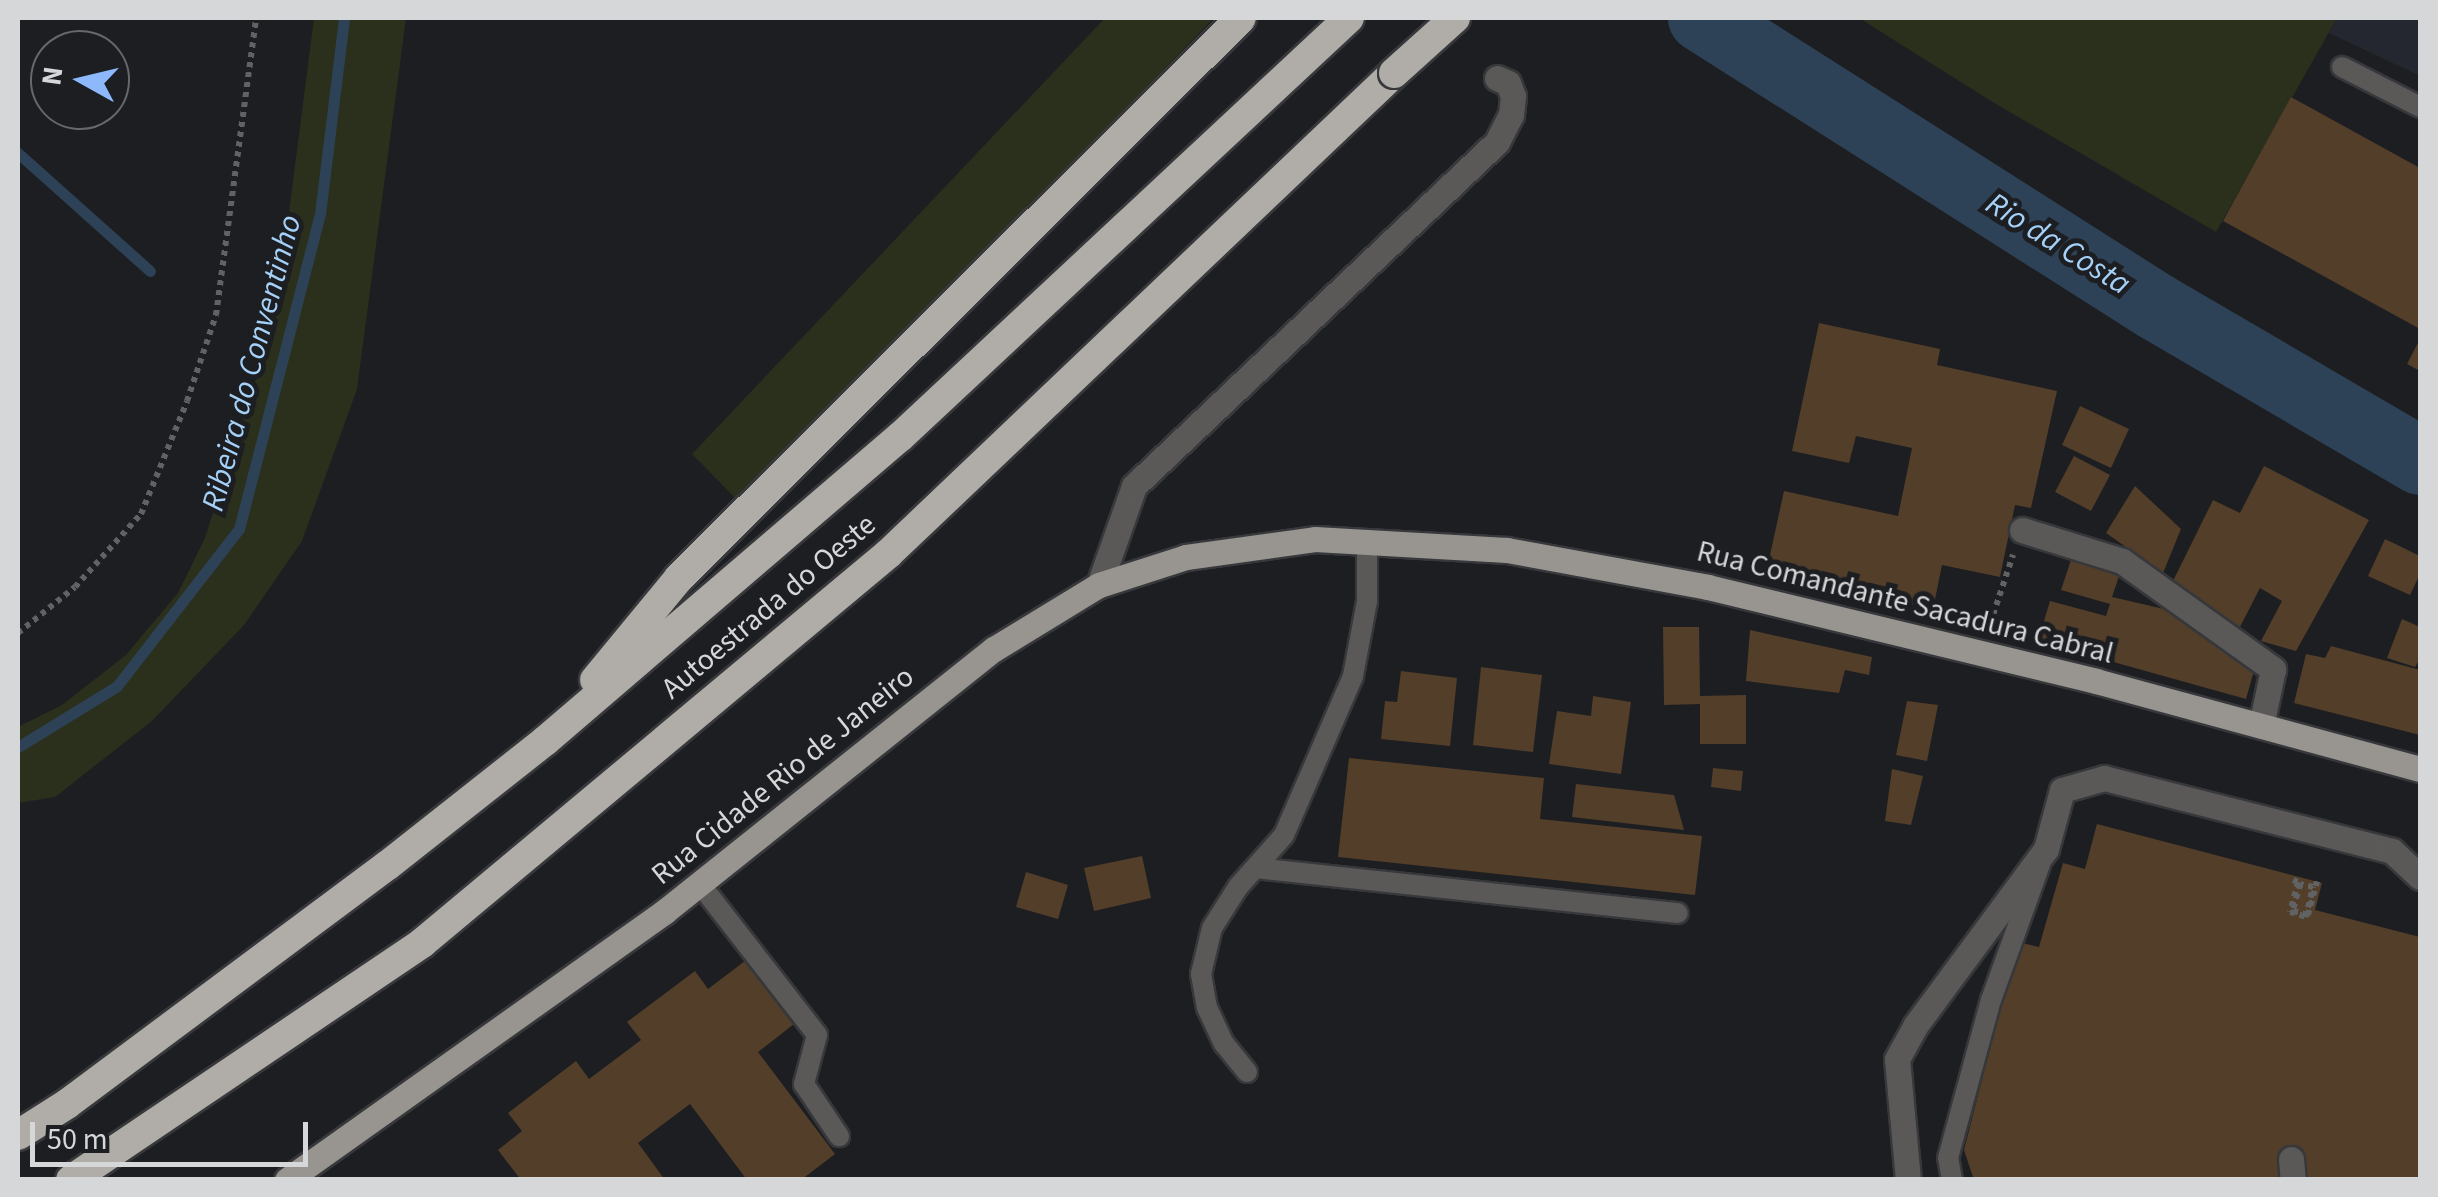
<!DOCTYPE html>
<style>
body{margin:0}
#map{position:relative;width:2438px;height:1197px;overflow:hidden;background:#1d1e21;font-family:"Source Sans 3",sans-serif}
div>[style]{position:absolute}
[style*='--x']{left:calc(var(--x)*1px);top:calc(var(--y)*1px);width:calc(var(--w)*1px);rotate:calc(var(--a)*1deg)}
.built>*{inset:0;background:#252730}
.green>*{inset:0;background:#2b301c}
.stream>*{height:11px;margin:-5.5px;padding:0 5.5px;transform-origin:5.5px;border-radius:5.5px;background:#2d4256}
.river>*{height:68px;margin:-34px;padding:0 34px;transform-origin:34px;border-radius:34px;background:#2d4256}
.building>*{inset:0;background:#523e29}
.path>*{height:6px;margin-top:-3px;transform-origin:0;background:repeating-linear-gradient(90deg,#616264 0 5px,transparent 0 10px)}
.roads{filter:drop-shadow(2px 0 #37383b) drop-shadow(-2px 0 #37383b) drop-shadow(0 2px #37383b) drop-shadow(0 -2px #37383b)}
.lane>*{height:20px;margin:-10px;padding:0 10px;transform-origin:10px;border-radius:10px;background:#5b5957}
.street>*{height:25px;margin:-12.5px;padding:0 12.5px;transform-origin:12.5px;border-radius:12.5px;background:#5b5957}
.primary>*{height:25px;margin:-12.5px;padding:0 12.5px;transform-origin:12.5px;border-radius:12.5px;background:#989591}
.highway>*{height:30px;margin:-15px;padding:0 15px;transform-origin:15px;border-radius:15px;background:#b0aca8}
.bridges{filter:drop-shadow(2px 0 #37383b) drop-shadow(-2px 0 #37383b) drop-shadow(0 2px #37383b) drop-shadow(0 -2px #37383b)}
.highway-bridge>*{height:30px;margin:-15px;padding:0 15px;transform-origin:15px;border-radius:15px;background:#b0aca8}
span{translate:-50% -50%;white-space:nowrap;text-align:center;line-height:1.15;-webkit-text-stroke:10px #1d1e21;paint-order:stroke}
.street-label{font-size:30px;color:#d6d7d9}
.water-label{font-size:32px;color:#a5d1f9;font-style:italic}
.frame{position:absolute;inset:0;border:20px solid #d6d7d9;pointer-events:none}
.north{position:absolute;left:30px;top:30px;width:100px;height:100px;box-sizing:border-box;background:#1d1e21;border:2px solid #67686b;border-radius:50%;rotate:278deg;font-size:28px;font-weight:700;line-height:40px;text-align:center;color:#d6d7d9}
.north::after{content:'';display:block;margin:auto;width:35px;height:45px;background:#8db9fc;clip-path:polygon(50% 0,100% 100%,50% 72%,0 100%)}
.scale{position:absolute;left:30px;top:1122px;width:278px;height:45px;box-sizing:border-box;border:5px solid #d6d7d9;border-top:0;padding-left:12px;font-size:30px;line-height:35px;white-space:nowrap;color:#d6d7d9;-webkit-text-stroke:8px #1d1e21;paint-order:stroke}
</style>
<div id="map">
<div class="built">
<div style="clip-path:polygon(2337px 18px,2420px 18px,2420px 76px,2329px 33px)"></div>
</div>
<div class="green">
<div style="clip-path:polygon(314px 18px,406px 18px,357px 389px,302px 541px,244px 625px,152px 721px,55px 797px,18px 803px,18px 727px,62px 705px,126px 655px,178px 593px,205px 538px,253px 385px,263px 366px,277px 306px)"></div>
<div style="clip-path:polygon(1105px 18px,1214px 18px,741px 504px,692px 454px)"></div>
<div style="clip-path:polygon(1859px 18px,2337px 18px,2216px 232px,1991px 101px)"></div>
</div>
<div class="stream">
<div style="--x:18;--y:153;--w:177;--a:41.8"></div>
<div style="--x:18;--y:747;--w:116;--a:-31.6"></div>
<div style="--x:117;--y:686;--w:199;--a:-52.2"></div>
<div style="--x:239;--y:529;--w:325;--a:-75.6"></div>
<div style="--x:320;--y:214;--w:197;--a:-83"></div>
</div>
<div class="river">
<div style="--x:1702;--y:18;--w:537;--a:32.45"></div>
<div style="--x:2155;--y:306;--w:307;--a:30.3"></div>
</div>
<div class="building">
<div style="clip-path:polygon(2291px 97px,2420px 168px,2420px 329px,2223px 221px)"></div>
<div style="clip-path:polygon(1819px 323px,1940px 349px,1937px 365px,2057px 391px,2031px 508px,2015px 505px,2000px 577px,1942px 565px,1933px 609px,1766px 573px,1784px 491px,1898px 516px,1912px 448px,1856px 436px,1849px 463px,1792px 451px)"></div>
<div style="clip-path:polygon(2420px 339px,2420px 371px,2407px 364px)"></div>
<div style="clip-path:polygon(2080px 406px,2129px 429px,2111px 468px,2062px 445px)"></div>
<div style="clip-path:polygon(2074px 456px,2110px 475px,2091px 511px,2055px 492px)"></div>
<div style="clip-path:polygon(2264px 466px,2369px 520px,2296px 651px,2261px 641px,2282px 601px,2260px 588px,2240px 627px,2173px 581px,2213px 500px,2240px 513px)"></div>
<div style="clip-path:polygon(2135px 486px,2181px 529px,2163px 573px,2106px 533px)"></div>
<div style="clip-path:polygon(2385px 539px,2420px 556px,2420px 574px,2410px 595px,2368px 576px)"></div>
<div style="clip-path:polygon(2074px 551px,2122px 567px,2112px 597px,2164px 609px,2255px 667px,2246px 699px,2038px 641px,2050px 601px,2106px 616px,2110px 604px,2061px 590px)"></div>
<div style="clip-path:polygon(2402px 619px,2420px 627px,2420px 659px,2415px 667px,2387px 658px)"></div>
<div style="clip-path:polygon(1663px 627px,1699px 627px,1700px 696px,1746px 695px,1746px 744px,1700px 744px,1700px 704px,1664px 705px)"></div>
<div style="clip-path:polygon(1750px 630px,1872px 657px,1869px 675px,1845px 670px,1839px 693px,1746px 681px)"></div>
<div style="clip-path:polygon(2331px 646px,2420px 670px,2420px 735px,2294px 703px,2306px 654px,2325px 658px)"></div>
<div style="clip-path:polygon(1481px 667px,1542px 675px,1533px 752px,1473px 745px)"></div>
<div style="clip-path:polygon(1401px 671px,1457px 678px,1450px 746px,1381px 739px,1385px 701px,1397px 702px)"></div>
<div style="clip-path:polygon(1593px 696px,1631px 702px,1621px 774px,1549px 764px,1557px 711px,1591px 716px)"></div>
<div style="clip-path:polygon(1907px 701px,1938px 705px,1927px 761px,1896px 755px)"></div>
<div style="clip-path:polygon(1349px 758px,1544px 778px,1540px 819px,1702px 836px,1695px 895px,1338px 857px)"></div>
<div style="clip-path:polygon(1713px 768px,1743px 771px,1741px 791px,1711px 787px)"></div>
<div style="clip-path:polygon(1892px 769px,1923px 776px,1911px 825px,1885px 821px)"></div>
<div style="clip-path:polygon(1576px 784px,1674px 795px,1684px 830px,1572px 817px)"></div>
<div style="clip-path:polygon(2097px 824px,2322px 883px,2315px 910px,2420px 937px,2420px 1180px,1974px 1180px,1964px 1150px,2017px 942px,2039px 947px,2063px 863px,2085px 869px)"></div>
<div style="clip-path:polygon(1142px 856px,1151px 898px,1094px 911px,1084px 868px)"></div>
<div style="clip-path:polygon(1026px 872px,1068px 885px,1058px 919px,1016px 907px)"></div>
<div style="clip-path:polygon(745px 961px,794px 1024px,758px 1052px,835px 1154px,801px 1180px,747px 1180px,690px 1104px,638px 1143px,665px 1180px,521px 1180px,498px 1150px,522px 1131px,508px 1113px,576px 1061px,589px 1079px,641px 1040px,627px 1022px,695px 971px,708px 989px)"></div>
</div>
<div class="path">
<div style="--x:1990;--y:624;--w:73;--a:-71.6"></div>
<div style="--x:18;--y:633;--w:73;--a:-38.9"></div>
<div style="--x:75;--y:587;--w:98;--a:-47.9"></div>
<div style="--x:141;--y:514;--w:122;--a:-67.8"></div>
<div style="--x:187;--y:401;--w:91;--a:-71.4"></div>
<div style="--x:216;--y:315;--w:300;--a:-82.3"></div>
<div style="--x:2293;--y:880;--w:5;--a:22"></div>
<div style="--x:2298;--y:882;--w:31;--a:105"></div>
<div style="--x:2290;--y:912;--w:17;--a:17"></div>
<div style="--x:2306;--y:917;--w:31;--a:-77"></div>
<div style="--x:2313;--y:887;--w:13;--a:-167"></div>
<div style="--x:2300;--y:884;--w:28;--a:105"></div>
<div style="--x:2293;--y:911;--w:16;--a:15"></div>
<div style="--x:2308;--y:915;--w:35;--a:-75"></div>
</div>
<div class="roads">
<div class="lane">
<div style="--x:2342;--y:67;--w:88;--a:27.1"></div>
<div style="--x:1256;--y:868;--w:424;--a:6.1"></div>
<div style="--x:700;--y:884;--w:191;--a:52.2"></div>
<div style="--x:817;--y:1035;--w:51;--a:104.9"></div>
<div style="--x:804;--y:1084;--w:63;--a:56.1"></div>
<div style="--x:1247;--y:1072;--w:36;--a:-129"></div>
<div style="--x:1224;--y:1044;--w:40;--a:-115"></div>
<div style="--x:1207;--y:1008;--w:35;--a:-100"></div>
<div style="--x:1201;--y:974;--w:47;--a:-76.6"></div>
<div style="--x:1212;--y:928;--w:49;--a:-57.6"></div>
<div style="--x:1238;--y:887;--w:69;--a:-48.5"></div>
<div style="--x:1284;--y:835;--w:173;--a:-66.5"></div>
<div style="--x:1353;--y:676;--w:76;--a:-79.4"></div>
<div style="--x:1367;--y:601;--w:59;--a:-90"></div>
<div style="--x:1952;--y:1180;--w:22;--a:-100"></div>
<div style="--x:1948;--y:1158;--w:164;--a:-74.8"></div>
<div style="--x:1991;--y:1000;--w:144;--a:-70.1"></div>
</div>
<div class="street">
<div style="--x:2022;--y:530;--w:105;--a:17.2"></div>
<div style="--x:2122;--y:561;--w:186;--a:35.6"></div>
<div style="--x:2273;--y:669;--w:58;--a:101.9"></div>
<div style="--x:1099;--y:585;--w:105;--a:-70.5"></div>
<div style="--x:1134;--y:486;--w:500;--a:-43.46"></div>
<div style="--x:1497;--y:142;--w:30;--a:-63"></div>
<div style="--x:1511;--y:115;--w:19;--a:-84"></div>
<div style="--x:1513;--y:96;--w:14;--a:-111"></div>
<div style="--x:1508;--y:83;--w:12;--a:-156"></div>
<div style="--x:2291;--y:1159;--w:21;--a:85"></div>
<div style="--x:1908;--y:1180;--w:121;--a:-95.2"></div>
<div style="--x:1897;--y:1059;--w:38;--a:-61"></div>
<div style="--x:1915;--y:1026;--w:220;--a:-53.5"></div>
<div style="--x:2046;--y:849;--w:61;--a:-74.8"></div>
<div style="--x:2062;--y:790;--w:44;--a:-15.9"></div>
<div style="--x:2104;--y:778;--w:297;--a:14.2"></div>
<div style="--x:2392;--y:851;--w:38;--a:43"></div>
</div>
<div class="primary">
<div style="--x:287;--y:1180;--w:463;--a:-35.4"></div>
<div style="--x:664;--y:912;--w:422;--a:-38.6"></div>
<div style="--x:994;--y:649;--w:123;--a:-31.4"></div>
<div style="--x:1099;--y:585;--w:91;--a:-17.8"></div>
<div style="--x:1186;--y:557;--w:130;--a:-7.9"></div>
<div style="--x:1315;--y:539;--w:192;--a:3.3"></div>
<div style="--x:1507;--y:550;--w:204;--a:10.4"></div>
<div style="--x:1708;--y:587;--w:399;--a:13.6"></div>
<div style="--x:2096;--y:681;--w:336;--a:15.2"></div>
</div>
<div class="highway">
<div style="--x:595;--y:680;--w:132;--a:-50.5"></div>
<div style="--x:679;--y:578;--w:793;--a:-44.9"></div>
<div style="--x:18;--y:1135;--w:58;--a:-32.3"></div>
<div style="--x:67;--y:1104;--w:400;--a:-36.7"></div>
<div style="--x:388;--y:865;--w:200;--a:-38.3"></div>
<div style="--x:545;--y:741;--w:467;--a:-40.6"></div>
<div style="--x:900;--y:437;--w:614;--a:-43.02"></div>
<div style="--x:71;--y:1180;--w:424;--a:-34"></div>
<div style="--x:422;--y:943;--w:607;--a:-39.85"></div>
<div style="--x:888;--y:554;--w:698;--a:-43.55"></div>
</div>
</div>
<div class="bridges">
<div class="highway-bridge">
<div style="--x:1394;--y:73;--w:82;--a:-42"></div>
</div>
</div>
<div class="street-label">
<span style="left:1905px;top:603px;rotate:14deg">Rua Comandante Sacadura Cabral</span>
<span style="left:769px;top:607px;rotate:-40deg">Autoestrada do Oeste</span>
<span style="left:783px;top:776px;rotate:-39deg">Rua Cidade Rio de Janeiro</span>
</div>
<div class="water-label">
<span style="left:2058px;top:244px;rotate:32deg">Rio da Costa</span>
<span style="left:252px;top:363px;rotate:-75deg">Ribeira do Conventinho</span>
</div>
<div class="frame"></div>
<div class="north">N</div>
<div class="scale">50 m</div>
</div>
